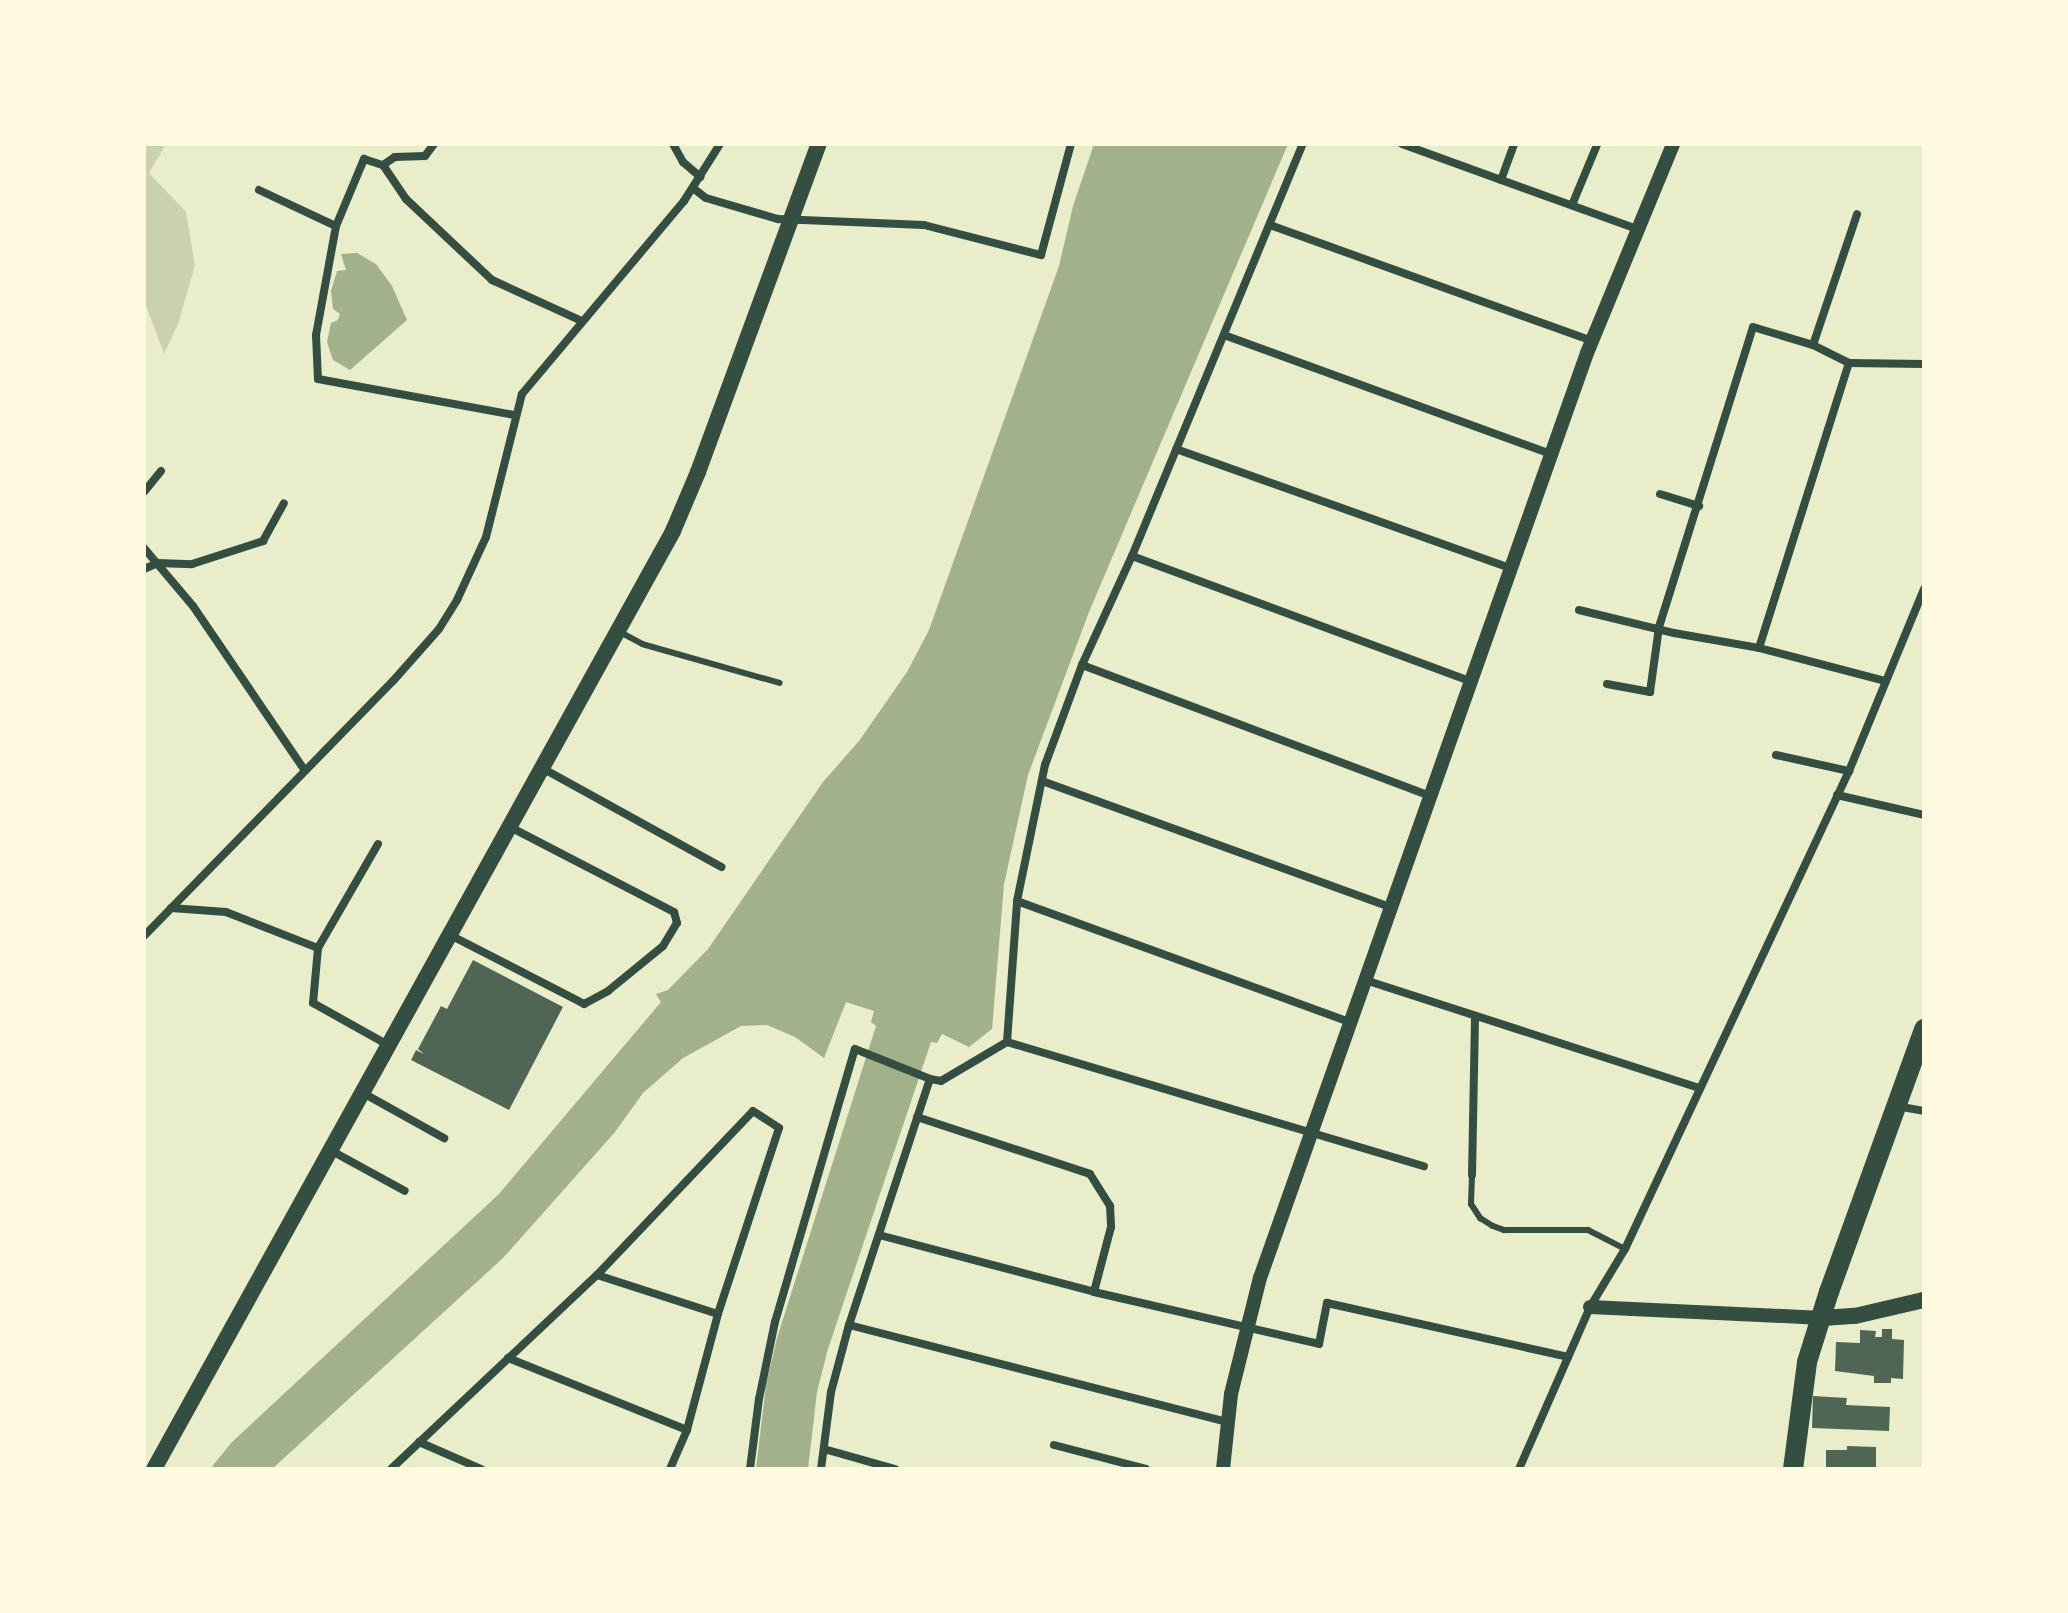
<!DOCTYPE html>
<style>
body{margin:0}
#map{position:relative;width:2068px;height:1613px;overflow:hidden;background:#e9edc9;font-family:"Titillium Web",sans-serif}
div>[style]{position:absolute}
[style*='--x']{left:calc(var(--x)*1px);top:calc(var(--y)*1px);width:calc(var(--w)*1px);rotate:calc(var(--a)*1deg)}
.green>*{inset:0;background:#cad2ad}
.water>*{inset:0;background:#a3b18a}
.building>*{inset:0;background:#4f6655}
.service>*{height:6px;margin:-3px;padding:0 3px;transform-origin:3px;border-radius:3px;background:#344e41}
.minor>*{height:8px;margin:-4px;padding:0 4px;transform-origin:4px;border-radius:4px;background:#344e41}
.tertiary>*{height:14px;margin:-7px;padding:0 7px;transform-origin:7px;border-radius:7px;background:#344e41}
.secondary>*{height:16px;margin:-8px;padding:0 8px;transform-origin:8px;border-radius:8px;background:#344e41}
.primary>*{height:20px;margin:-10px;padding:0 10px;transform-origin:10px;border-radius:10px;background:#344e41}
span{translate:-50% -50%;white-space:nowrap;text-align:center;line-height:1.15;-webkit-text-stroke:6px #fefae0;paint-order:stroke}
.frame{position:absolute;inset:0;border:146px solid #fefae0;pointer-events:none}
</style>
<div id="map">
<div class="green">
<div style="clip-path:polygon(144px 144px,166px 144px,149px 173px,186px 212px,195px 265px,178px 324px,164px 354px,144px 300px)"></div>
</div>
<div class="water">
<div style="clip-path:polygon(1094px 144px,1288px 144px,1089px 612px,1028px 775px,1004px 884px,992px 1029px,969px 1047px,942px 1034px,937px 1043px,931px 1042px,828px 1349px,817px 1392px,808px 1469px,756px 1469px,766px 1385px,777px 1338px,876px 1026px,871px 1022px,874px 1011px,846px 1002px,824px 1058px,795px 1037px,767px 1025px,741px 1026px,683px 1058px,643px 1093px,615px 1132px,503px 1258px,272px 1469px,210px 1469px,232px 1442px,499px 1194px,661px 1002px,656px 994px,668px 990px,708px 949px,823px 782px,859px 741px,907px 672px,929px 630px,1059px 266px,1073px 206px)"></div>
<div style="clip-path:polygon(357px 253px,376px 264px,392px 286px,407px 320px,350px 370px,333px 360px,327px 342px,331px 323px,338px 320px,340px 314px,333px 309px,331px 291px,337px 271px,346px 270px,341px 254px)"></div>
</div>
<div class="building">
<div style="clip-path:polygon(473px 960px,563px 1007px,509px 1110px,411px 1060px,416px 1050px,424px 1054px,418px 1049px,441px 1006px,447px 1009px)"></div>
<div style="clip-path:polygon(1882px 1329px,1892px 1329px,1892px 1339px,1904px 1340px,1903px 1379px,1891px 1378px,1891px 1383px,1874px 1383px,1874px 1376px,1835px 1371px,1836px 1342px,1860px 1343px,1860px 1330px,1876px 1331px,1875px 1337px,1882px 1337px)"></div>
<div style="clip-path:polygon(1813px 1396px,1847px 1398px,1846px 1405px,1890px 1407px,1889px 1431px,1812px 1428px)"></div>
<div style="clip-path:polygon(1847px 1446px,1876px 1447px,1876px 1469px,1826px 1469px,1826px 1450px,1847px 1450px)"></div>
</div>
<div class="service">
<div style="--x:618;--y:631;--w:27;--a:28"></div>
<div style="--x:642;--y:644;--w:143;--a:15.8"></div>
<div style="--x:1472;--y:1175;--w:29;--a:92"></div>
<div style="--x:1471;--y:1204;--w:17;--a:57"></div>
<div style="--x:1480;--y:1218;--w:15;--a:32"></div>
<div style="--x:1493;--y:1226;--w:12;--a:20"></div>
<div style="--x:1504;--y:1230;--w:84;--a:0"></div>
<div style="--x:1588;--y:1230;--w:42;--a:27.2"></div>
</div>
<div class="minor">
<div style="--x:673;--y:144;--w:21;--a:61"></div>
<div style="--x:683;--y:162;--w:23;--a:41"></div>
<div style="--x:1402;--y:144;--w:250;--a:19.9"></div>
<div style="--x:383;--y:165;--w:14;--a:-34"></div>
<div style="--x:395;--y:157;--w:30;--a:-2"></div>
<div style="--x:425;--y:156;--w:15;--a:-53"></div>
<div style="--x:1501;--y:180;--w:38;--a:-70"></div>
<div style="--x:693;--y:188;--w:16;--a:38"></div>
<div style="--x:706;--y:198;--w:75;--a:16.3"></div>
<div style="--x:778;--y:219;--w:146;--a:2.4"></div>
<div style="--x:924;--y:225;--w:121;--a:14.4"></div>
<div style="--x:1041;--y:255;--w:115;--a:-74.9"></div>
<div style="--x:259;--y:190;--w:85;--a:25.1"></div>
<div style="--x:336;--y:226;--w:111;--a:100.4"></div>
<div style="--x:316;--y:335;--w:44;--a:87.4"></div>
<div style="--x:318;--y:379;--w:199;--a:10.4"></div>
<div style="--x:1572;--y:205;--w:65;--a:-67.4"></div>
<div style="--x:1270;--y:225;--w:342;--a:19.8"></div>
<div style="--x:336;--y:226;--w:73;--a:-67.3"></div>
<div style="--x:364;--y:159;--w:20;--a:18"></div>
<div style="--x:383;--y:165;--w:41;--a:55.9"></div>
<div style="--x:406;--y:199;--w:118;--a:43.3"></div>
<div style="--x:492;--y:280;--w:99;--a:24.5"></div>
<div style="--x:1224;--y:335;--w:348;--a:20"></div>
<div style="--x:1813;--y:345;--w:40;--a:26.6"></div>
<div style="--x:1849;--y:363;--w:75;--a:0.8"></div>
<div style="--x:1176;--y:449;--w:356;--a:19.6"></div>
<div style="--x:144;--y:492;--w:27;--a:-51"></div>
<div style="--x:1660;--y:494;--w:41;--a:17.1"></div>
<div style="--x:144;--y:548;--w:76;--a:49.8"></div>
<div style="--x:193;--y:606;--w:199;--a:55.8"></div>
<div style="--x:1132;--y:556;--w:360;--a:20.3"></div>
<div style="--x:144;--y:569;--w:15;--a:-23"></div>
<div style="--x:158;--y:563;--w:34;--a:2"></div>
<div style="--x:192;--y:564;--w:75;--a:-17.9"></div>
<div style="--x:263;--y:541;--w:43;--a:-61.1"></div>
<div style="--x:1579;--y:610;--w:98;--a:13.6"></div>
<div style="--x:1674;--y:633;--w:86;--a:10"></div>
<div style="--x:1759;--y:648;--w:131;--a:14.6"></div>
<div style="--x:1759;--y:648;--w:299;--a:-72.5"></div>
<div style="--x:1082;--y:665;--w:372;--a:20.6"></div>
<div style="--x:1607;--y:684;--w:44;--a:10.5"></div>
<div style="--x:1650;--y:692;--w:66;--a:-82.1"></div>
<div style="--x:1659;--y:627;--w:314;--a:-72.6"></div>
<div style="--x:1753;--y:327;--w:63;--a:16.7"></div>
<div style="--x:1813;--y:345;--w:138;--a:-71.4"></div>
<div style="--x:1776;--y:755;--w:75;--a:12.4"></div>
<div style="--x:542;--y:768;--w:205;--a:28.9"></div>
<div style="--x:1042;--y:781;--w:370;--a:19.9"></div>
<div style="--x:1837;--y:795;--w:89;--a:12.9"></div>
<div style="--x:1017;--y:901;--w:353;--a:20"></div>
<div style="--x:171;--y:908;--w:55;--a:4.2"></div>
<div style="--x:226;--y:912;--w:99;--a:21.4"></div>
<div style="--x:318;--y:948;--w:55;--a:95.2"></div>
<div style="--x:313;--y:1003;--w:86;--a:29.2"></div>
<div style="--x:450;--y:935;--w:151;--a:27.2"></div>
<div style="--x:584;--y:1004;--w:27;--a:-28"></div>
<div style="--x:608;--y:991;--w:71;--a:-39.3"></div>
<div style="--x:663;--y:946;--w:27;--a:-59"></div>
<div style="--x:677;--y:923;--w:11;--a:-105"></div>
<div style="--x:674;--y:912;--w:185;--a:-152.6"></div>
<div style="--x:144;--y:936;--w:356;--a:-45.7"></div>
<div style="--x:393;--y:681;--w:69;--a:-48.5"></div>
<div style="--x:439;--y:629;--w:34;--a:-58"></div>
<div style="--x:457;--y:600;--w:69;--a:-65.3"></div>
<div style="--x:486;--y:537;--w:147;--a:-75.9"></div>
<div style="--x:522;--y:394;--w:252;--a:-50"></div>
<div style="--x:684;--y:201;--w:67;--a:-57.7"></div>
<div style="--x:318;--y:948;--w:120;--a:-60"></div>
<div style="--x:1365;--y:980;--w:352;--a:17.9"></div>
<div style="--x:1007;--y:1042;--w:435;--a:16.6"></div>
<div style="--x:363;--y:1093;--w:93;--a:29.1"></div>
<div style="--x:1896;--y:1106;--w:28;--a:10"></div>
<div style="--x:917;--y:1117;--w:182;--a:18.2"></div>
<div style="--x:1090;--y:1174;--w:38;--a:58"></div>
<div style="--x:1110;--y:1206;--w:21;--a:87"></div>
<div style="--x:1111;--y:1227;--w:67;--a:104.7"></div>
<div style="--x:1094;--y:1292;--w:231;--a:13"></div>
<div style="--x:1319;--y:1344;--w:42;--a:-79"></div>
<div style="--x:1327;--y:1303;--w:247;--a:12.6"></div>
<div style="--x:330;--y:1150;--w:85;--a:28.7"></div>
<div style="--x:1472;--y:1175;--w:159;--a:-88.9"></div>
<div style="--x:879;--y:1235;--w:222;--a:14.8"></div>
<div style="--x:597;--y:1275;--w:127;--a:17.9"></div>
<div style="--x:849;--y:1325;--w:390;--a:14.4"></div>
<div style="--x:508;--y:1358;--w:193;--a:21.9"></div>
<div style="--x:419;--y:1442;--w:68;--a:23.5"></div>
<div style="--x:1054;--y:1445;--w:95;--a:14.6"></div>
<div style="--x:824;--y:1449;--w:74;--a:15.7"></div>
<div style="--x:391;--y:1469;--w:283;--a:-43.3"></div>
<div style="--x:597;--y:1275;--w:226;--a:-46.4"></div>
<div style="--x:753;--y:1111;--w:31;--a:33"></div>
<div style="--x:779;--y:1128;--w:196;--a:108.2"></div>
<div style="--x:718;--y:1314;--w:120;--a:105"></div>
<div style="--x:687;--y:1430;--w:43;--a:113.6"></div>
<div style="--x:750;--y:1469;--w:71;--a:-82.7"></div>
<div style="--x:759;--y:1399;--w:79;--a:-78.3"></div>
<div style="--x:775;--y:1322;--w:284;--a:-73.7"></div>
<div style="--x:855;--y:1049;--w:81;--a:21.8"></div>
<div style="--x:821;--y:1469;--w:78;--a:-82.6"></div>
<div style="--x:831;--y:1392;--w:69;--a:-75"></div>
<div style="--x:849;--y:1325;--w:259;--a:-71.8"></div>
<div style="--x:930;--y:1079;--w:11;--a:10"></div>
<div style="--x:941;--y:1081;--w:77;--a:-30.6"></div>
<div style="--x:1007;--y:1042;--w:141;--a:-85.9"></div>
<div style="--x:1017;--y:901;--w:139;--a:-78.4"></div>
<div style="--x:1045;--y:765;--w:107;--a:-69.7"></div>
<div style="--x:1082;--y:665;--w:120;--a:-65.4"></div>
<div style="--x:1132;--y:556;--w:446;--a:-67.5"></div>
<div style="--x:1519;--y:1469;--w:177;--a:-66.3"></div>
<div style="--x:1590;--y:1307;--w:68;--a:-58.9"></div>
<div style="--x:1625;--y:1249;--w:528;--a:-64.89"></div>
<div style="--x:1849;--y:771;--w:197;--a:-67.6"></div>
</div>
<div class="tertiary">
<div style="--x:1590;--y:1307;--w:233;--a:2.7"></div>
<div style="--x:1223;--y:1469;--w:75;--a:-83.9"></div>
<div style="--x:1231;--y:1394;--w:120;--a:-76"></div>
<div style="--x:1260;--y:1278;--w:981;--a:-70.53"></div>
<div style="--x:1587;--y:353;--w:226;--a:-67.6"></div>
</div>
<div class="secondary">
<div style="--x:1823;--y:1318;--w:32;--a:-4"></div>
<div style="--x:1855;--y:1316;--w:71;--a:-13.1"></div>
<div style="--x:154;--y:1469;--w:1072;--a:-61.04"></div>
<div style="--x:673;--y:531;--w:64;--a:-67"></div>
<div style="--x:698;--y:472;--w:350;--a:-69.8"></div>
</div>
<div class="primary">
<div style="--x:1793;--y:1469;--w:108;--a:-82.5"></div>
<div style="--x:1807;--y:1362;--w:73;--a:-72.6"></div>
<div style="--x:1829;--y:1292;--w:280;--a:-70.1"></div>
</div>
<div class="frame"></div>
</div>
